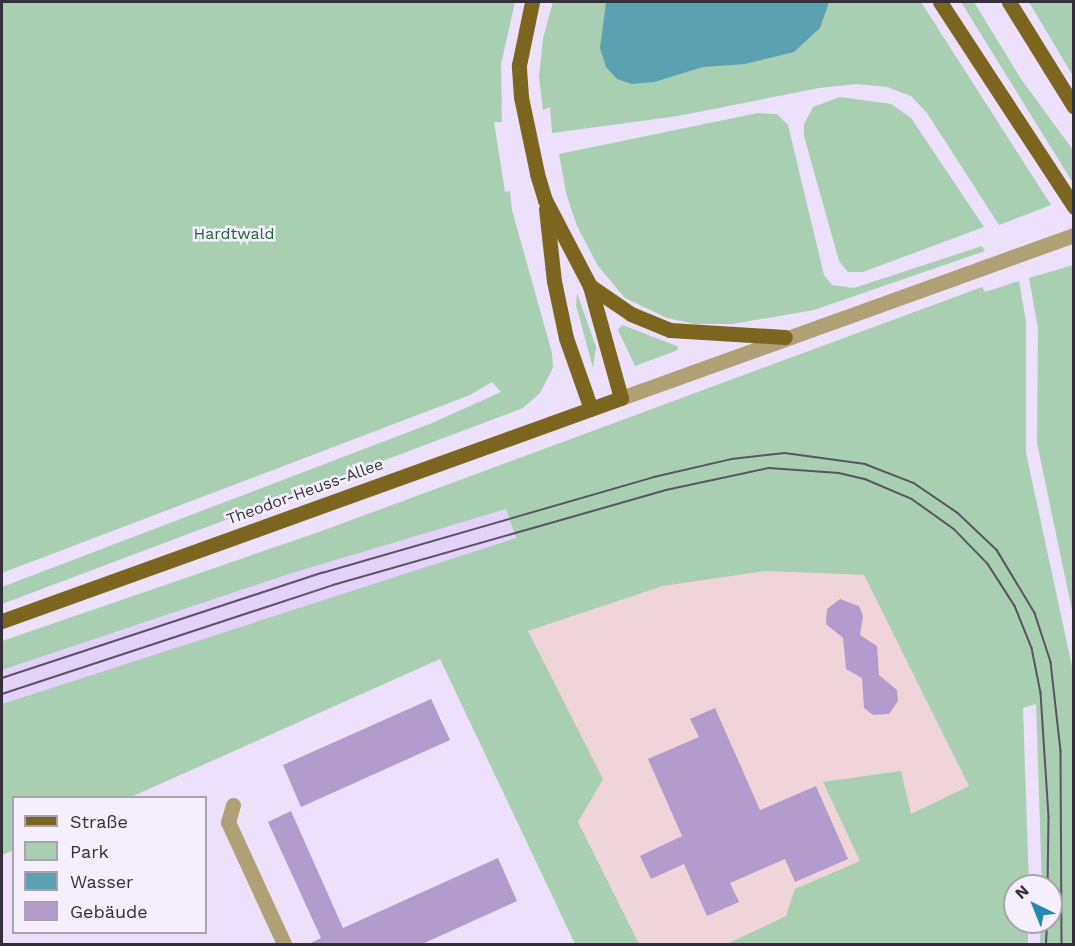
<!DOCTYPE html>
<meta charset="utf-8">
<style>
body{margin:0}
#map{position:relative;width:1075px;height:946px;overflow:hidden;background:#ece0fb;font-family:"Work Sans",sans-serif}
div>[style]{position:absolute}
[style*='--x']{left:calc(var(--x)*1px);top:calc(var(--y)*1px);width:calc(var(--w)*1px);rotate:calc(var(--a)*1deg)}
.built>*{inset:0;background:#e4d2fb}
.industrial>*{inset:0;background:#efd5da}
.green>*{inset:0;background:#a8cfb1}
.water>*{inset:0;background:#5ba1b2}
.building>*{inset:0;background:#b29bcd}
.minor>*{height:15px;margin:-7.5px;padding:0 7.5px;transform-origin:7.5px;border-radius:7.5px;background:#afa076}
.major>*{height:15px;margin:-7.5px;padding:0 7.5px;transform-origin:7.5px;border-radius:7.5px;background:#7c661f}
.tram>*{height:1.5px;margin:-0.75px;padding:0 0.75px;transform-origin:0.75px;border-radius:0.75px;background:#5a5363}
span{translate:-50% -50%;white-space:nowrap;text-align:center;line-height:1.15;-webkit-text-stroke:5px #f6f0fe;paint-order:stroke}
.park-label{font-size:16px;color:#1a6638}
.street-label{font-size:16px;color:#352f3c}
.frame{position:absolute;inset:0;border:3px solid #352f3c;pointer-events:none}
.legend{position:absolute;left:12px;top:796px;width:195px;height:138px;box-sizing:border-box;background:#f6f0fe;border:2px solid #a9a3b0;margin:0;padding:8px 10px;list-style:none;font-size:18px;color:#352f3c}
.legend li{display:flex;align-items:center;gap:12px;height:30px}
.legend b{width:30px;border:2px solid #a9a3b0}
.north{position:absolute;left:1003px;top:874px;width:60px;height:60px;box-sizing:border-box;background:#f6f0fe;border:2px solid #a9a3b0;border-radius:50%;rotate:317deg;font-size:16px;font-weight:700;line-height:24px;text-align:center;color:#352f3c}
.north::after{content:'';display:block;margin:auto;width:21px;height:27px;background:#2388b2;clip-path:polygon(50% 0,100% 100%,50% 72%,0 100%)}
</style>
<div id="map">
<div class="built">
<div style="clip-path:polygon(506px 508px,516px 539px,2px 704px,2px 670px,292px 573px)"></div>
</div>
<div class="industrial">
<div style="clip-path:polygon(766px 571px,865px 575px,969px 786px,910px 815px,834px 944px,575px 944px,527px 631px,663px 586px)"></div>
</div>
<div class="green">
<div style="clip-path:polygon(2px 2px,515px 2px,501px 64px,502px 122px,494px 122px,505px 192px,510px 191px,512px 210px,552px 353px,553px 368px,540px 393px,523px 408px,2px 604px,2px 587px,432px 423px,501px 392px,492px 382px,470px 395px,2px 573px)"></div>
<div style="clip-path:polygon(553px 2px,921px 2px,1051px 205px,999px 225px,927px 113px,911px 96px,887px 87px,856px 84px,819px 88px,678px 116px,552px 133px,550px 107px,543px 110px,539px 77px,543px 38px)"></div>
<div style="clip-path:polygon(961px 2px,974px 2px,1021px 79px,1073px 150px,1073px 183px)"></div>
<div style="clip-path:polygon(1029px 2px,1073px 2px,1073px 76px)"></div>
<div style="clip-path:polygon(840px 97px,891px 104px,911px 118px,984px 227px,863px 272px,848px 272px,839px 261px,804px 136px,804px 124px,813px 107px)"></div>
<div style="clip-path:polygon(758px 113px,777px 114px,788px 125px,824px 275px,832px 285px,854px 288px,982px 246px,985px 251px,814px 310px,732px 324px,695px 324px,667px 318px,625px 298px,598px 266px,577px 226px,566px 193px,559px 154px)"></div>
<div style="clip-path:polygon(1073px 265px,1073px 615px,1037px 443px,1038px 328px,1029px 278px)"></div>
<div style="clip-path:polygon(1019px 281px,1026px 322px,1026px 453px,1073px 671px,1073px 944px,1040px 944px,1041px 922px,1051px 922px,1051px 886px,1042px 886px,1036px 704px,1023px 708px,1029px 886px,1015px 886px,1015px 922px,1028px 922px,1028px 944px,727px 944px,786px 916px,795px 889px,860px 861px,823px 782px,901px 771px,911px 814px,969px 786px,864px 575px,766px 571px,663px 586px,528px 631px,603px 779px,578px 822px,639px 944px,575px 944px,440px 659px,131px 797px,14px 798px,13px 850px,2px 855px,2px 704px,516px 538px,506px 509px,292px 573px,2px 670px,2px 641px,319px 532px,982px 287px,985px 292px)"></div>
<div style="clip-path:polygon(577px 293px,596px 347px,593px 368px,576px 305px)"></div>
<div style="clip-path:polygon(622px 325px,677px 346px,678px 350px,635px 366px,618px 330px)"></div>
</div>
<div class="water">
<div style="clip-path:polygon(606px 2px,829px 2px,820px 28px,794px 52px,745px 64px,703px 67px,654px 82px,632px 84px,617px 79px,606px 67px,600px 48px)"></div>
</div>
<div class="building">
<div style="clip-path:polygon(840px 599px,859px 606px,863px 616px,860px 635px,877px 646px,879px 675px,897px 690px,898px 701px,889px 714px,873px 715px,864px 708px,862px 678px,846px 669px,843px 638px,826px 624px,827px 609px)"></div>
<div style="clip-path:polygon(431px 699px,450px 740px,301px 807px,283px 765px)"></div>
<div style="clip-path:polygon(715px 708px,760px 810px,816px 786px,848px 859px,795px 882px,785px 859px,730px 883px,739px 902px,707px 916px,684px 864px,651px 879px,640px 856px,682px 836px,648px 759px,699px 737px,690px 719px)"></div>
<div style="clip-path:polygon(291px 811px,343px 928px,498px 858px,517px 901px,420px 945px,307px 945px,321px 938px,268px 822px)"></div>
</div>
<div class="minor">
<div style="--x:621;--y:398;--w:481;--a:-19.8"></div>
<div style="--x:233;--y:805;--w:18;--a:106"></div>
<div style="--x:228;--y:822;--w:134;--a:65.3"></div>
</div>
<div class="major">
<div style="--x:940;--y:2;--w:245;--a:56.8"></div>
<div style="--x:1009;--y:2;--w:123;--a:58.2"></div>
<div style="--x:546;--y:209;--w:72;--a:83.7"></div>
<div style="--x:554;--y:281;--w:58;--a:78.1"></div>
<div style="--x:566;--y:338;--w:75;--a:70.6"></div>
<div style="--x:590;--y:286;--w:50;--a:34.3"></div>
<div style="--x:631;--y:314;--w:42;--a:22.3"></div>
<div style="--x:670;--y:330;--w:115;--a:3.5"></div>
<div style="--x:2;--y:621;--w:658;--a:-19.81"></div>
<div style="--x:621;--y:398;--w:116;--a:-105.5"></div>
<div style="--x:590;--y:286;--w:97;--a:-117.6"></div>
<div style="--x:545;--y:200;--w:28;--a:-107"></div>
<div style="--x:537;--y:173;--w:78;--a:-101.9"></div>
<div style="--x:521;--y:97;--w:32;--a:-94"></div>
<div style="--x:519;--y:65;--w:64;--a:-78.3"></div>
</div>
<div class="tram">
<div style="--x:2;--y:678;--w:337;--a:-18.2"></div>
<div style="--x:322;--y:573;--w:346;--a:-16.1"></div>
<div style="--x:654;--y:477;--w:80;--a:-13"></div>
<div style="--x:732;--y:459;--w:53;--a:-6.5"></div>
<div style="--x:785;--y:453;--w:81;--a:7.8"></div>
<div style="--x:865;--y:464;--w:53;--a:21.2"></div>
<div style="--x:914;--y:483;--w:53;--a:34.3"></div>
<div style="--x:958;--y:513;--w:54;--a:43.5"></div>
<div style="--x:997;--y:550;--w:74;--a:58.9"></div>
<div style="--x:1035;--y:613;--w:52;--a:71.9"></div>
<div style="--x:1051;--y:662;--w:90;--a:83.6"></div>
<div style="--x:1061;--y:751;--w:193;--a:89.7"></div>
<div style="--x:2;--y:694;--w:348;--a:-18.2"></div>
<div style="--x:333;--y:585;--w:346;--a:-15.9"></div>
<div style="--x:666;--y:490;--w:105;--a:-12.1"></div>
<div style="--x:769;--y:468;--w:70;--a:4.1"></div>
<div style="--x:839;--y:473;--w:27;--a:13"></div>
<div style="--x:865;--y:479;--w:51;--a:23.1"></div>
<div style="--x:912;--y:499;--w:52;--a:35.5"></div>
<div style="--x:954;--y:529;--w:49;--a:45.8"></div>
<div style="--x:988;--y:564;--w:50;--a:57.3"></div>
<div style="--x:1015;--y:606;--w:45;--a:68"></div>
<div style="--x:1032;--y:648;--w:46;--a:78.7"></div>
<div style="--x:1041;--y:693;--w:124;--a:86.3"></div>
<div style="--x:1049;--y:817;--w:69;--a:90.8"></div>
<div style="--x:1046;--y:944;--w:22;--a:-87"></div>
</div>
<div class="park-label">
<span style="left:234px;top:234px">Hardtwald</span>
</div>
<div class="street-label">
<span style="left:305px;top:492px;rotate:-20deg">Theodor-Heuss-Allee</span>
</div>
<div class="frame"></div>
<ul class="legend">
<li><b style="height:8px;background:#7c661f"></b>Straße</li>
<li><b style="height:16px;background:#a8cfb1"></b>Park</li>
<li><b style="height:16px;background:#5ba1b2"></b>Wasser</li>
<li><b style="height:16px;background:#b29bcd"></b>Gebäude</li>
</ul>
<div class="north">N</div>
</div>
